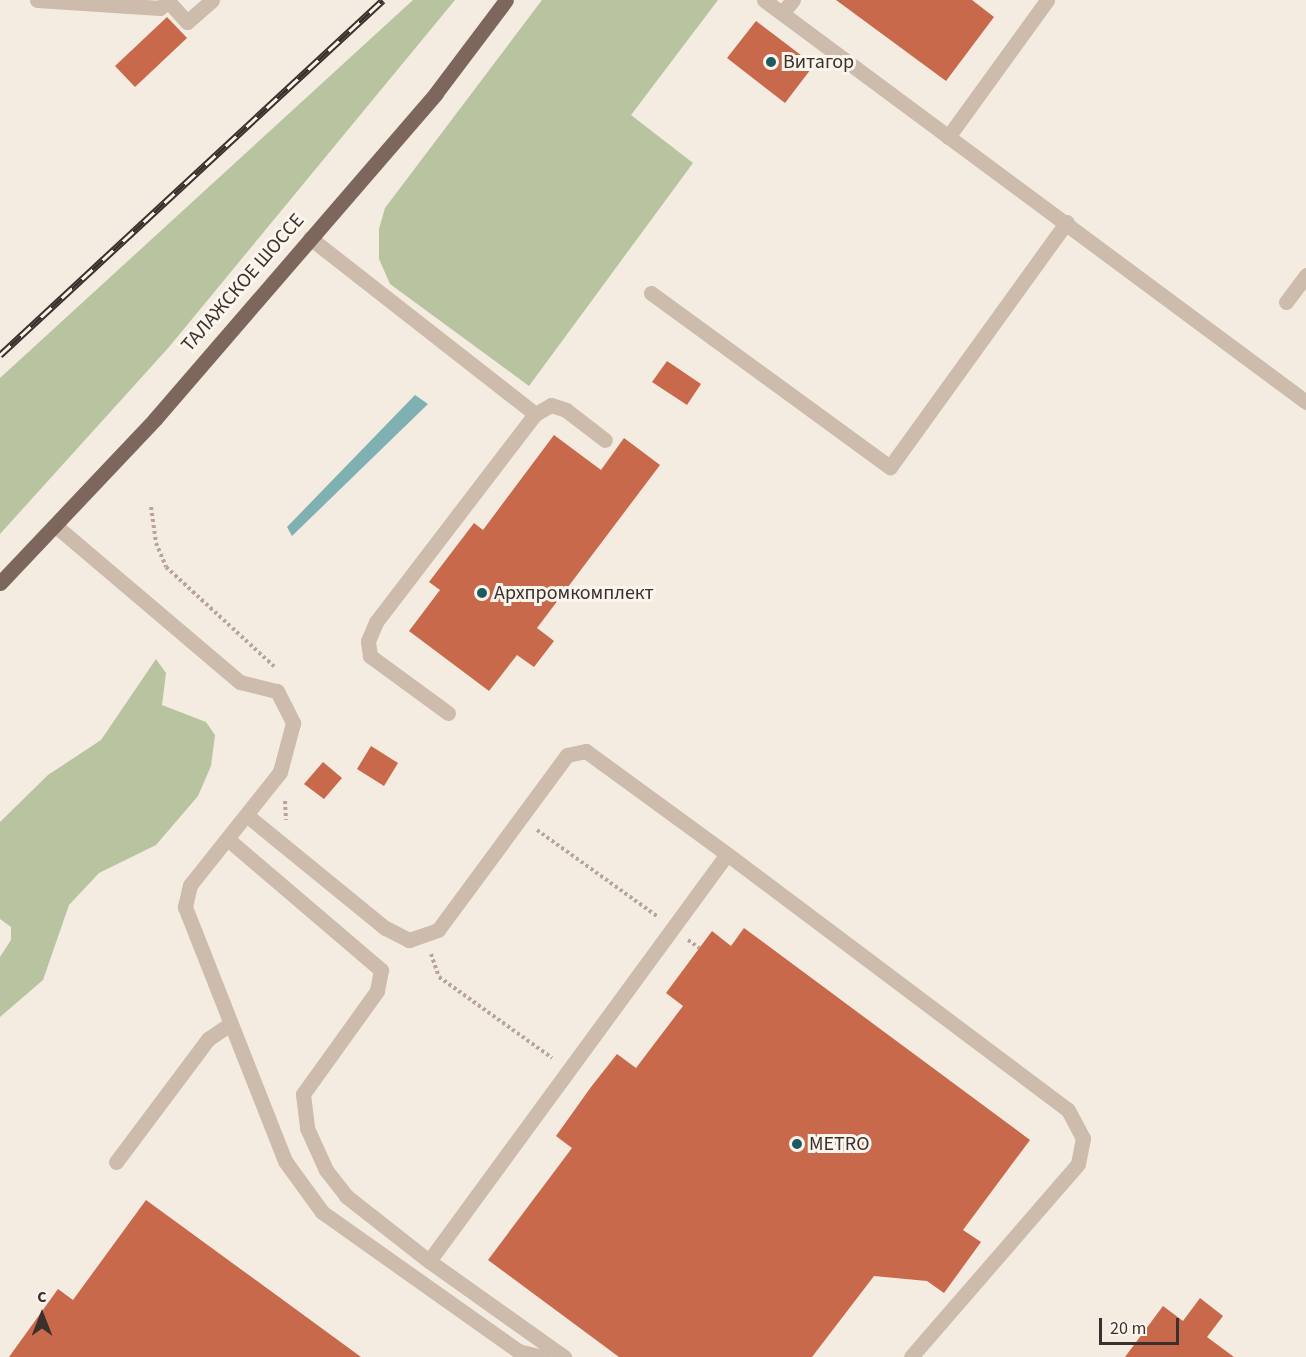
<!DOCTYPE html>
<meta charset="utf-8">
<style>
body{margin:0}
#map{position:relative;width:1306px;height:1357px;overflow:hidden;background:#f4ebe1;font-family:"Source Sans 3",sans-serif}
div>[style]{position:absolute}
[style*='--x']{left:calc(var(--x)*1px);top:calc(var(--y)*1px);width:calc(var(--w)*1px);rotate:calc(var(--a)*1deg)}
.green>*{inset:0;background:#b8c4a0}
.water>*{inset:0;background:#7fb0b2}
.building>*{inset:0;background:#c8694b}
.path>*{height:4px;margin-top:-2px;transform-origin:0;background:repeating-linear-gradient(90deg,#b9a596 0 3px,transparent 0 6px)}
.lane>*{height:15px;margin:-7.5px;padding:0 7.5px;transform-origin:7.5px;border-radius:7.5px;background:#cdbbac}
.primary>*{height:15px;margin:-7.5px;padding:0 7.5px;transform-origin:7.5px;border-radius:7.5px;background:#7d675c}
.rail>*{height:7px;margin-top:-3.5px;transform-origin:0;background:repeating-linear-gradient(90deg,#fbf5ee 0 14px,#3b302b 0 28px);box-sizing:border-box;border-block:2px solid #3b302b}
.dots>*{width:16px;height:16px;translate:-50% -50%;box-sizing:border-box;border:3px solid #fbf5ee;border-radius:50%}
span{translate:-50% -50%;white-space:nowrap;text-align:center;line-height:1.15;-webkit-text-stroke:6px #fbf5ee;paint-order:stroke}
.poi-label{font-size:20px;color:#3b302b}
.left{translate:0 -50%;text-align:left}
.street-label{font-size:20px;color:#3b302b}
.north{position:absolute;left:12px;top:1285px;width:60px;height:60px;-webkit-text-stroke:4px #fbf5ee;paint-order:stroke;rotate:0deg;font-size:16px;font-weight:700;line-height:24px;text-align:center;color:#3b302b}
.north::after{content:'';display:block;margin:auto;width:21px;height:27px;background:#3b302b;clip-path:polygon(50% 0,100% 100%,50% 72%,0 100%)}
.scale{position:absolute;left:1099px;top:1318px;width:80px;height:27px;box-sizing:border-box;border:3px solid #3b302b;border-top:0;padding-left:8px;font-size:18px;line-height:21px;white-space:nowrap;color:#3b302b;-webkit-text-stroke:4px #fbf5ee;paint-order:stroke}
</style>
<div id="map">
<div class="green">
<div style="clip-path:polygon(413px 0,455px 0,169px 347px,0 534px,0 378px)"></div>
<div style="clip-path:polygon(542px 0,718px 0,631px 115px,693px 163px,529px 386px,390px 284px,379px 259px,379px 229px,385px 208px)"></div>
<div style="clip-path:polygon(156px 659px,166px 673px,162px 705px,206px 722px,215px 735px,211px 766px,198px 796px,156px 845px,99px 873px,69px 905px,43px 980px,0 1017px,0 957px,11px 940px,11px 927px,0 919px,0 822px,48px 775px,101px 740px)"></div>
</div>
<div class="water">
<div style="clip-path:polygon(415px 395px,428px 404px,292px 536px,287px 527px)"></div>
</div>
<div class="building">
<div style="clip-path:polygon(836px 0,972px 0,994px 17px,946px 81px)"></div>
<div style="clip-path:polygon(167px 17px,187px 38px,135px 87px,115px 66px)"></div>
<div style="clip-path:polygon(756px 21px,814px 65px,785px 103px,727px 58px)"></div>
<div style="clip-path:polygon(667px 361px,701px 384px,687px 405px,652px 382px)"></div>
<div style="clip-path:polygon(554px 435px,601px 470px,624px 438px,660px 465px,537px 628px,554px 641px,534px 667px,517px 655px,489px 691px,409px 631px,440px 590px,429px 582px,474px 523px,483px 530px)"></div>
<div style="clip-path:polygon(371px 746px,398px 763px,384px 786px,357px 769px)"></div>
<div style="clip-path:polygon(323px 762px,342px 778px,324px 799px,304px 784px)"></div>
<div style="clip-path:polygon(744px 928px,1030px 1140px,963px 1230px,981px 1242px,944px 1293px,927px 1281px,874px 1276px,812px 1357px,619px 1357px,488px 1260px,572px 1148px,556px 1136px,591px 1087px,617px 1054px,636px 1068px,683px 1006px,666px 993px,712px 931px,731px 946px)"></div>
<div style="clip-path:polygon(146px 1200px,361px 1357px,9px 1357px,58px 1289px,73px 1300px)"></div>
<div style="clip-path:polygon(1200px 1298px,1223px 1316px,1207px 1337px,1234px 1357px,1125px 1357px,1163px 1306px,1183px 1321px)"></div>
</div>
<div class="path">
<div style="--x:151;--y:507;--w:36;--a:82"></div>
<div style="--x:156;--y:543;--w:26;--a:67"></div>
<div style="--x:166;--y:567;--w:149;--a:42.6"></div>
<div style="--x:285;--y:801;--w:19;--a:87"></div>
<div style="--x:537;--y:830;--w:149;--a:35.7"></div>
<div style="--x:688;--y:940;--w:14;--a:36"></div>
<div style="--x:431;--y:954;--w:24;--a:71"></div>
<div style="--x:439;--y:977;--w:139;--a:35.6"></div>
</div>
<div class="lane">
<div style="--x:37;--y:0;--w:123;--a:3.7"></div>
<div style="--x:160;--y:8;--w:12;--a:-42"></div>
<div style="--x:764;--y:0;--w:675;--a:36.56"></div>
<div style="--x:168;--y:1;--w:28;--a:48"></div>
<div style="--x:187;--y:22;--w:33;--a:-41"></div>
<div style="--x:782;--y:13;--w:17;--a:-50"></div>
<div style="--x:948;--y:137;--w:169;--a:-54.1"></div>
<div style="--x:310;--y:238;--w:286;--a:38"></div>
<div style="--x:651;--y:293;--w:296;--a:36.1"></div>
<div style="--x:890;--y:467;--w:302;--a:-54.2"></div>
<div style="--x:1286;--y:302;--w:34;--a:-53"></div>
<div style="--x:57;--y:527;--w:240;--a:40.3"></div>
<div style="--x:240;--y:682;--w:38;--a:14"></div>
<div style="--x:277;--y:691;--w:36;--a:63"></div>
<div style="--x:293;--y:723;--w:51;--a:104.9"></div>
<div style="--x:280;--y:772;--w:144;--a:128.5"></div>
<div style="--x:190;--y:885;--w:23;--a:103"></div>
<div style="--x:185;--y:907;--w:273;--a:68.5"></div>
<div style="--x:285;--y:1161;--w:63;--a:54"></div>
<div style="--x:322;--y:1212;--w:240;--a:35.3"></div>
<div style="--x:518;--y:1351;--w:25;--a:14"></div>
<div style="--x:448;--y:713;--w:97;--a:-143.8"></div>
<div style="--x:370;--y:656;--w:15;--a:-98"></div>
<div style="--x:368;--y:641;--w:21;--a:-67"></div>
<div style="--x:376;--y:622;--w:262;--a:-52.6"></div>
<div style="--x:535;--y:414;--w:18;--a:-29"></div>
<div style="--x:551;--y:405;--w:16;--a:18"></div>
<div style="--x:566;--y:410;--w:49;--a:37.6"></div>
<div style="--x:230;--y:841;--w:199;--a:40.5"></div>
<div style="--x:381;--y:970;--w:21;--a:101"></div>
<div style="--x:377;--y:991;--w:127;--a:125.7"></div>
<div style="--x:303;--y:1094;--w:34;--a:83"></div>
<div style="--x:307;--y:1128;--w:46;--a:65.7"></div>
<div style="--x:326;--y:1170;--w:33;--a:52"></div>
<div style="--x:346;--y:1196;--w:105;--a:38.1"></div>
<div style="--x:429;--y:1261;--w:504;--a:-53.79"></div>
<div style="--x:727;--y:854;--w:175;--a:-143.9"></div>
<div style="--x:586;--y:751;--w:19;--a:168"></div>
<div style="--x:567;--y:755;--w:217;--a:126.4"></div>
<div style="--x:438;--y:930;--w:31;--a:161"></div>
<div style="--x:409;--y:940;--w:27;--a:-153"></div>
<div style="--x:385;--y:928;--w:176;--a:-140.8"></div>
<div style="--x:727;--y:854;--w:426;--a:36.9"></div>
<div style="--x:1068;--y:1110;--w:32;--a:62"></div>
<div style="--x:1083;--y:1138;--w:26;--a:101"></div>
<div style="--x:1078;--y:1164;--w:255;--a:130.9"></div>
<div style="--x:116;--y:1162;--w:154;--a:-53.2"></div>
<div style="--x:208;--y:1039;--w:25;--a:-34"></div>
<div style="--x:429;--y:1261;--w:166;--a:35.4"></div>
</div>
<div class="primary">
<div style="--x:0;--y:583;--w:226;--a:-46.6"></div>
<div style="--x:155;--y:419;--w:430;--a:-49.2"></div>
<div style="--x:436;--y:93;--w:116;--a:-53"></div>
</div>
<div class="rail">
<div style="--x:0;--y:355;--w:522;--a:-42.83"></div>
</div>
<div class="dots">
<div style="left:771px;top:62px;background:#1f5a5e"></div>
<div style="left:482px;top:593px;background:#1f5a5e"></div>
<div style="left:797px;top:1144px;background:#1f5a5e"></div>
</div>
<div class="poi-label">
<span class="left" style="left:783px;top:62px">Витагор</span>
<span class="left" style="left:494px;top:593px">Архпромкомплект</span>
<span class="left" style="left:809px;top:1144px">METRO</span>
</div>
<div class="street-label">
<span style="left:243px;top:283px;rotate:-49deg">ТАЛАЖСКОЕ ШОССЕ</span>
</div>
<div class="north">С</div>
<div class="scale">20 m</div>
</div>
